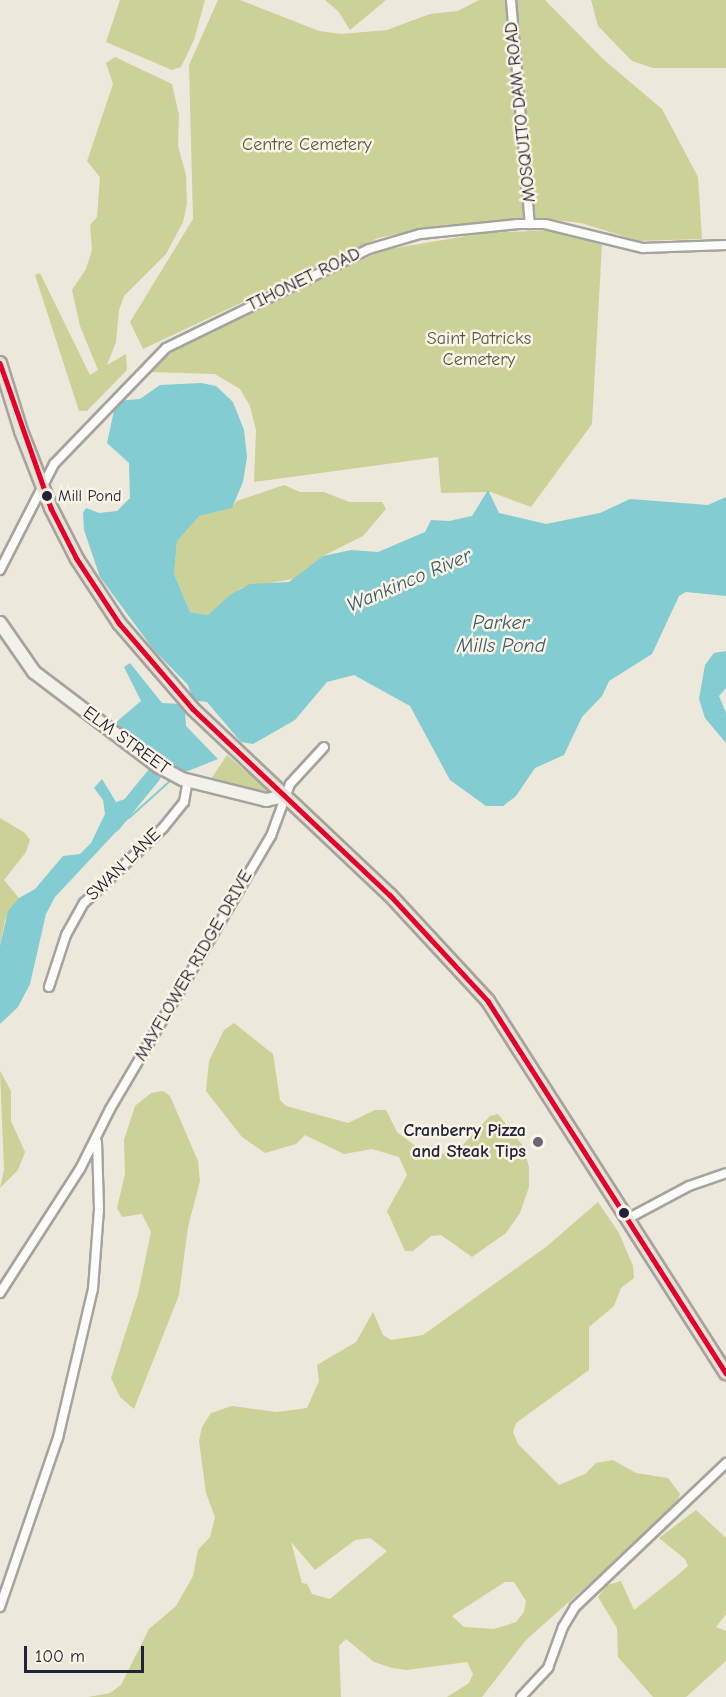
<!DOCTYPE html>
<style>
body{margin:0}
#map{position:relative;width:726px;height:1697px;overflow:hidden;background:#ece8db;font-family:"Comic Neue",sans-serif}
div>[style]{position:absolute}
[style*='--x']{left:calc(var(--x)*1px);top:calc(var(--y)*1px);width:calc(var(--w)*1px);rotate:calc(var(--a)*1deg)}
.green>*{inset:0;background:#ccd197}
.water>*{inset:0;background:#82ccd2}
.stream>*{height:2px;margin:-1px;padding:0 1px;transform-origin:1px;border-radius:1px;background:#82ccd2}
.river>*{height:15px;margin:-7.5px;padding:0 7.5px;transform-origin:7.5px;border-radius:7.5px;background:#82ccd2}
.roads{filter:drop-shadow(2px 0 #a6a39f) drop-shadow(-2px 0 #a6a39f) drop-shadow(0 2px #a6a39f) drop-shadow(0 -2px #a6a39f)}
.street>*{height:8px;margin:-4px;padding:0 4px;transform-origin:4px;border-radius:4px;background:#fcfcfa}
.secondary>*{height:12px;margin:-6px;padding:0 6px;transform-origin:6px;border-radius:6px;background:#f4f1eb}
.primary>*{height:12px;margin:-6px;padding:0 6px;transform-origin:6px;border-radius:6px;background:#e9e3d7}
.bus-1>*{height:4.5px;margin:-2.25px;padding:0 2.25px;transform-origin:2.25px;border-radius:2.25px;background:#e4002b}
.dots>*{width:16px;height:16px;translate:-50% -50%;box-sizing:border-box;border:3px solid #fcf5e5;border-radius:50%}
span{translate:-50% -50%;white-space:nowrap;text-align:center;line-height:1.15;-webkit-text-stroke:5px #fcf5e5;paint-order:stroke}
.bus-label{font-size:16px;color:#22223b}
.left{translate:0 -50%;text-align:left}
.street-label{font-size:18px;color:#22223b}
.park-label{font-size:18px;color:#545948}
.poi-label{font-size:18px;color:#22223b;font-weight:700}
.right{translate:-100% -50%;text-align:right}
.water-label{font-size:20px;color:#34596e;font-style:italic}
.scale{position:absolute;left:24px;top:1646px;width:120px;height:27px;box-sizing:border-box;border:3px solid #22223b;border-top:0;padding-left:8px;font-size:18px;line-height:21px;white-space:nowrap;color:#22223b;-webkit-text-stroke:4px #fcf5e5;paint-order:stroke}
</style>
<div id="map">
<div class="green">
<div style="clip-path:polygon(120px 0,205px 0,194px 40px,181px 67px,172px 70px,106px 42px)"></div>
<div style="clip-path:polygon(218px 0,240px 0,319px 31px,341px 34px,387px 30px,430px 14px,458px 11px,479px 0,545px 0,603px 59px,662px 109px,698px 177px,702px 239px,639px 241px,581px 223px,539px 218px,428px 228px,378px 238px,143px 349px,130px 322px,193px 219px,189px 65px)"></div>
<div style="clip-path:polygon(325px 0,386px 0,350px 30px,338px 11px)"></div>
<div style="clip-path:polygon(591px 0,726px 0,726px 68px,653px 68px,632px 61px,598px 26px)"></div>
<div style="clip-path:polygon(115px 57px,172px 84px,179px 115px,178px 146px,186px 175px,187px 204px,183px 222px,166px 254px,124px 296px,119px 310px,116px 342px,107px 365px,126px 354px,127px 370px,87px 411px,79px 411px,35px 275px,40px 273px,90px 375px,98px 370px,80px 326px,72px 290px,86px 269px,92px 250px,90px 225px,97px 217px,100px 177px,87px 161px,113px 84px,106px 63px)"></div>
<div style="clip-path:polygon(551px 230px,602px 245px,592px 424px,531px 507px,491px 492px,441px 493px,438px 457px,254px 482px,256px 430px,250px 406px,240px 389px,215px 374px,150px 372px,183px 342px,384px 250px,484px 233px)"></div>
<div style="clip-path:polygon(284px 485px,300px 492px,324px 492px,349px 502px,382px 502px,386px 509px,363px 536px,323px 556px,298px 578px,241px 588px,208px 615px,190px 612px,174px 574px,177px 541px,183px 531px,199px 516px,231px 508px,237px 501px)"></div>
<div style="clip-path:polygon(227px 755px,278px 799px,205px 788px)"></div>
<div style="clip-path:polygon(0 818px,25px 833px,30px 840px,26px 852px,4px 880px,19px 898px,5px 920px,0 946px)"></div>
<div style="clip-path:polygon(234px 1023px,273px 1054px,280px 1100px,286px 1106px,348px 1123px,375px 1110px,386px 1110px,397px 1132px,430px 1157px,459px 1149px,490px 1116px,498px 1114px,523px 1146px,529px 1167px,529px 1187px,520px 1213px,506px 1233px,472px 1257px,441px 1235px,431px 1236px,413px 1251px,405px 1251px,387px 1211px,407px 1175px,399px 1157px,372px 1149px,344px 1154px,305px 1135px,296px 1144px,265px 1153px,242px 1137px,206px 1091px,209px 1061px,224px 1030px)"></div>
<div style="clip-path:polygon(0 1071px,11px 1091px,11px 1121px,25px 1152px,18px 1170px,0 1188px,4px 1170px)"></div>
<div style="clip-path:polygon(163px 1091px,170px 1096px,198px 1161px,200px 1181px,188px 1227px,179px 1295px,134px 1409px,120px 1397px,111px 1378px,138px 1294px,151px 1232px,142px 1214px,122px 1217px,117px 1208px,125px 1174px,124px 1140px,135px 1106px,151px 1093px)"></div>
<div style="clip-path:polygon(evenodd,598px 1202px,619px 1233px,633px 1266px,634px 1278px,621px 1288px,614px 1306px,589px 1327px,589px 1370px,516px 1423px,513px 1432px,518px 1444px,559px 1485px,585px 1474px,596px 1463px,613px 1460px,636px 1473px,668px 1478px,680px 1494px,677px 1503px,624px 1553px,526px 1640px,482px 1697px,447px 1697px,469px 1683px,473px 1674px,467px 1662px,407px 1670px,392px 1668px,374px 1662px,346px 1639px,339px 1646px,341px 1697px,88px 1697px,110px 1693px,121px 1685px,149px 1629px,176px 1606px,193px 1576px,198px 1550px,210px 1537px,215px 1517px,206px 1493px,199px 1441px,202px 1427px,211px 1413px,232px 1406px,277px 1412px,307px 1408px,319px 1381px,317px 1365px,356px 1342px,373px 1312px,383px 1335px,391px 1340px,423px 1335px,546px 1247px,598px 1202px,370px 1538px,387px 1551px,330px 1599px,312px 1594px,307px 1584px,302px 1583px,291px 1542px,315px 1570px,355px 1540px,370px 1538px,598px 1202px,505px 1582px,514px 1582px,526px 1601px,524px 1612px,516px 1622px,494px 1629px,464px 1627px,452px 1616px,505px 1582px)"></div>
<div style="clip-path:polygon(696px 1510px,726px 1538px,726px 1614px,716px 1627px,726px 1631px,726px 1661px,686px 1697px,653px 1697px,618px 1657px,617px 1628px,598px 1597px,607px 1585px,621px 1581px,634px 1610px,679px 1574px,688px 1566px,685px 1559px,659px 1538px)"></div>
</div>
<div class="water">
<div style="clip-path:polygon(201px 383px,216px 386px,233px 402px,244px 430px,247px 457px,243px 482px,232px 508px,199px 516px,177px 541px,174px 574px,190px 612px,208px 615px,230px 595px,250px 584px,289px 582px,323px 556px,351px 550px,378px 552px,425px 532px,431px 520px,449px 521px,472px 516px,488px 490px,499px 513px,546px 524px,600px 513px,630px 499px,708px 505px,726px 497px,726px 596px,686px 592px,679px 596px,652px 654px,609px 681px,602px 696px,582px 717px,564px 755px,535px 768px,516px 796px,503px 806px,486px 806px,450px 780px,410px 706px,354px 675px,327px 682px,295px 720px,253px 744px,241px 742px,207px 702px,198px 701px,185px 712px,186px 726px,218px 759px,183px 773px,175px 770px,114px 724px,141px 701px,124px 667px,130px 663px,162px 703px,180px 704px,191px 694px,188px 685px,153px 649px,100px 577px,84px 530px,83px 513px,86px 508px,99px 513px,117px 511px,130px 498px,129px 463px,107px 443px,116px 401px,140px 399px,160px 385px)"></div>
<div style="clip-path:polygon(726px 651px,726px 688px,719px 696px,726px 713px,726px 743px,705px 718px,699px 699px,705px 665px,714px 653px)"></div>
<div style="clip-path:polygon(102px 779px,116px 802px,129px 798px,124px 812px,130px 817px,55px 897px,46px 914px,30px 984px,18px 1007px,0 1024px,0 946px,8px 911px,19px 898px,35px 889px,63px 856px,80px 854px,91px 843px,105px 814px,103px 800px,94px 788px)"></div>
</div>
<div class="stream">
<div style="--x:129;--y:818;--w:54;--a:-42"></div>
</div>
<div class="river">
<div style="--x:113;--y:824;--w:63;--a:-50.8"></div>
</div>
<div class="roads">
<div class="street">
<div style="--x:511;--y:0;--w:225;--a:85.2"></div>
<div style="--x:0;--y:570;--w:119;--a:-63"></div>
<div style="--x:54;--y:464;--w:161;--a:-46"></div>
<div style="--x:166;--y:348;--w:226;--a:-26"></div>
<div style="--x:369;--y:249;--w:53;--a:-16.4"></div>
<div style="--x:420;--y:234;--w:99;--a:-5.8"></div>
<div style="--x:518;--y:224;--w:27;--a:0"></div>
<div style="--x:545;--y:224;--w:101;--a:13.8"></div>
<div style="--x:643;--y:248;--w:83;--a:-2.1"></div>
<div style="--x:49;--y:987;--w:55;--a:-71.9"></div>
<div style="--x:66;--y:935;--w:37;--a:-61"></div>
<div style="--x:84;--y:903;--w:109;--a:-43.5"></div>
<div style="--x:163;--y:828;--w:33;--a:-51"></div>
<div style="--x:184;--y:802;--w:22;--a:-80"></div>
<div style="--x:629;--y:1218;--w:68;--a:-28.1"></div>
<div style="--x:689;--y:1186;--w:39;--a:-19"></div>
<div style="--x:0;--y:1293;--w:148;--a:-57.2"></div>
<div style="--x:80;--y:1169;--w:67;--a:-63.4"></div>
<div style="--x:110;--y:1109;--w:317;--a:-59.5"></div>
<div style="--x:271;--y:836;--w:55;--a:-69.9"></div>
<div style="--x:290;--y:784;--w:50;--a:-47.4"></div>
<div style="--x:0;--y:1607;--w:179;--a:-71.1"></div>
<div style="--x:58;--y:1438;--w:153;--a:-76.8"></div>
<div style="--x:93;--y:1289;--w:80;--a:-85.7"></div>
<div style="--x:99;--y:1209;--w:67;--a:-91.7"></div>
<div style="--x:521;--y:1697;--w:40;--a:-47"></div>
<div style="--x:548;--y:1668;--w:44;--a:-69.9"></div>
<div style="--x:563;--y:1627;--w:23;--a:-59"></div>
<div style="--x:575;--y:1607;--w:209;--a:-43.6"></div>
</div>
<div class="secondary">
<div style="--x:0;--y:623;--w:60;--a:55.2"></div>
<div style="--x:34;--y:672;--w:156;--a:37.2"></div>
<div style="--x:158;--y:766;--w:27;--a:28"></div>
<div style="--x:182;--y:779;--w:87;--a:14"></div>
<div style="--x:266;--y:800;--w:19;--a:-12"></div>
</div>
<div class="primary">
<div style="--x:0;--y:363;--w:71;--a:72.8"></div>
<div style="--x:21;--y:431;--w:83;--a:68.7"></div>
<div style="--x:51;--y:508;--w:57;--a:63"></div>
<div style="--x:77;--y:559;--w:77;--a:56.7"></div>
<div style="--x:119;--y:623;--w:113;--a:49.3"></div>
<div style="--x:193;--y:709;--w:271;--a:43.4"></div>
<div style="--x:390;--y:895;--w:144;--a:47.2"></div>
<div style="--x:488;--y:1001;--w:442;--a:57.4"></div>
</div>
</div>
<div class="bus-1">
<div style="--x:0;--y:363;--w:154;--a:70.6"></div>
<div style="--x:51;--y:508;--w:57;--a:63"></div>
<div style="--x:77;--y:559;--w:77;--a:56.7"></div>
<div style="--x:119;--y:623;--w:113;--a:49.3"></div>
<div style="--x:193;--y:709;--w:271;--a:43.4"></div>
<div style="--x:390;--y:895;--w:144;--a:47.2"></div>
<div style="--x:488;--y:1001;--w:442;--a:57.4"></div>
</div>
<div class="dots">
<div style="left:47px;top:496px;background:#22223b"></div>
<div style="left:538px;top:1142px;background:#696773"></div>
<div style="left:624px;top:1213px;background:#22223b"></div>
</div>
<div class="bus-label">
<span class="left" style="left:58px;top:496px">Mill Pond</span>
</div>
<div class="street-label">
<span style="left:521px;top:112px;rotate:-96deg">MOSQUITO DAM ROAD</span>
<span style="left:304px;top:280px;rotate:-26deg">TIHONET ROAD</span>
<span style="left:126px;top:741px;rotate:36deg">ELM STREET</span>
<span style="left:124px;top:865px;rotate:-44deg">SWAN LANE</span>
<span style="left:194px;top:966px;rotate:-60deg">MAYFLOWER RIDGE DRIVE</span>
</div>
<div class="park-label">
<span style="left:307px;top:145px">Centre Cemetery</span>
<span style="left:479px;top:350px">Saint Patricks<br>Cemetery</span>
</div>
<div class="poi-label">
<span class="right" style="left:526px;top:1142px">Cranberry Pizza<br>and Steak Tips</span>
</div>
<div class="water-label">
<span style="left:409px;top:580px;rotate:-23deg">Wankinco River</span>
<span style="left:501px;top:634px">Parker<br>Mills Pond</span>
</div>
<div class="scale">100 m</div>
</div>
